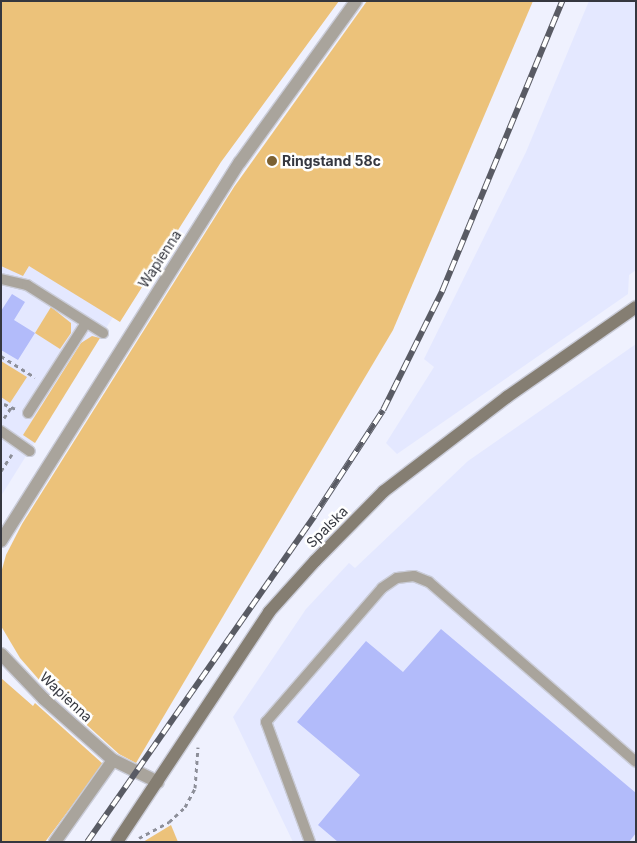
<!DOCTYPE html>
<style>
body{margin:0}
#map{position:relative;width:637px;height:843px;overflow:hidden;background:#eff1fe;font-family:Inter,sans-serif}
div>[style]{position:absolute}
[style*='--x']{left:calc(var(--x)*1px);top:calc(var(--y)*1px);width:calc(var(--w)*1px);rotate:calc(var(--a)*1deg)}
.built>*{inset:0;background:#e4e8ff}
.green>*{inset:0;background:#ecc27a}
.building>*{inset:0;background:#b2bbfa}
.path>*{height:3px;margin-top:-1.5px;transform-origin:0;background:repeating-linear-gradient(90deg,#8d8f99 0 4px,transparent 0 8px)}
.roads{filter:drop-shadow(1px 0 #caccd8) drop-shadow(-1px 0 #caccd8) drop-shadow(0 1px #caccd8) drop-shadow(0 -1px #caccd8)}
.lane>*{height:10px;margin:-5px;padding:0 5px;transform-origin:5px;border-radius:5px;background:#a9a49c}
.street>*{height:12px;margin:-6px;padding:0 6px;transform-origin:6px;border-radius:6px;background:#a9a49c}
.secondary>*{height:12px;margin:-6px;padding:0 6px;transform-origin:6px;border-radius:6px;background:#857e72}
.rail>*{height:5.5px;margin-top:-2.75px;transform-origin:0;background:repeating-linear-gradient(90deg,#fff 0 11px,#595b64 0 22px);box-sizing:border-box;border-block:1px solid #595b64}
.dots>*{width:14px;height:14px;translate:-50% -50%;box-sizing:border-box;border:2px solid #fff;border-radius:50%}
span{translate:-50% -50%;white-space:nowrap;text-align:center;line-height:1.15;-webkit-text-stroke:5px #fff;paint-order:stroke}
.poi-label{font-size:14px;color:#35373f;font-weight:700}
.left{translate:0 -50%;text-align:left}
.street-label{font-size:14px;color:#35373f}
.frame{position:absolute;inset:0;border:2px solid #35373f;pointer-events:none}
</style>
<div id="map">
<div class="built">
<div style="clip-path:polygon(589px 1px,636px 1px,636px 270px,629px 275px,628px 294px,397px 454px,386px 443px,434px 367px,424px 359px,526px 152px)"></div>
<div style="clip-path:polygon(1px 248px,113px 317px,1px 496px)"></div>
<div style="clip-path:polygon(636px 344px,636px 842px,293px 842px,233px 717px,306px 609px,349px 563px,355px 568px,468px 461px)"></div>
</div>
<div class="green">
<div style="clip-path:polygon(1px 1px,339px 1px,221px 162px,120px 322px,29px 266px,23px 276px,1px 266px)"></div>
<div style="clip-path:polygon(367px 1px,533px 1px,393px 330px,136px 763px,119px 754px,48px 690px,20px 658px,1px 626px,1px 573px,6px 555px,22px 524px,234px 187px)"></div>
<div style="clip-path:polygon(51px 307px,71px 323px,71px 333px,60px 349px,35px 333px)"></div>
<div style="clip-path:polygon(92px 336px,100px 338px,35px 443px,23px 435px,81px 343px)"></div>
<div style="clip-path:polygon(1px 361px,27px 377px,10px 403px,1px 397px)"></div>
<div style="clip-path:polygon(1px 678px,33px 706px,35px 703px,103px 764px,45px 842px,1px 842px)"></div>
<div style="clip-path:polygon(171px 825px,178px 842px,143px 842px)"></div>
</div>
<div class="building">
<div style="clip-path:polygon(12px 294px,25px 302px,14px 320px,35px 333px,18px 360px,1px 350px,1px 311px)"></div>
<div style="clip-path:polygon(441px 629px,636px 793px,636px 833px,629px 842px,338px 842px,318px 825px,360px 775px,297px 722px,366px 641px,403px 672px)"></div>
</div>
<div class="path">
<div style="--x:1;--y:356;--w:40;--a:32"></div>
<div style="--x:4;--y:404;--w:13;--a:23"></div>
<div style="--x:4;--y:418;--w:14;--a:-56"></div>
<div style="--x:1;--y:471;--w:20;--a:-57"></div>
<div style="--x:139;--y:838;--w:34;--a:-28"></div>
<div style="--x:169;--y:822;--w:22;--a:-43"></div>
<div style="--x:185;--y:807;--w:21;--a:-62"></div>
<div style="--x:195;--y:788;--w:41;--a:-85.8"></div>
</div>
<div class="roads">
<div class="lane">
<div style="--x:1;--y:279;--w:27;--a:13"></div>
<div style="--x:27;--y:285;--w:90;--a:32.3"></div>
<div style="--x:28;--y:413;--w:107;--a:-57.2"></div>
<div style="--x:1;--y:431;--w:35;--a:35"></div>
<div style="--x:310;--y:842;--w:128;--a:-110.1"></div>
<div style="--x:266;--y:722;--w:177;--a:-49.1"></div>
<div style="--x:382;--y:588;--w:18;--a:-34"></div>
<div style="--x:397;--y:578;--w:17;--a:-7"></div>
<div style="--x:414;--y:576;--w:16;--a:22"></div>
<div style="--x:429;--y:582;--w:274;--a:41"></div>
</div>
<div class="street">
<div style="--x:1;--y:541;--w:448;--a:-57.8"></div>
<div style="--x:240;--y:162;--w:198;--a:-54.2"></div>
<div style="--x:1;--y:654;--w:62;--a:46.3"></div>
<div style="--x:44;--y:699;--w:92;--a:41.5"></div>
<div style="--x:55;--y:842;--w:100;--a:-54.7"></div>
<div style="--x:113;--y:760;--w:50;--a:26.1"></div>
</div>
<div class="secondary">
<div style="--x:117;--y:842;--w:276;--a:-56.5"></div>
<div style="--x:269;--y:612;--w:69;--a:-48"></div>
<div style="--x:315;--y:561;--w:98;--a:-45.4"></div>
<div style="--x:384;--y:491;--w:155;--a:-37.4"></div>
<div style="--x:507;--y:397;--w:157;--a:-34.9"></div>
</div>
</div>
<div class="rail">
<div style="--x:87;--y:842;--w:397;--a:-55.1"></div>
<div style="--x:314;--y:516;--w:126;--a:-56.9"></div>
<div style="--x:383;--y:410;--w:133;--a:-63.6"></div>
<div style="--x:442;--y:291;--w:314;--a:-67.5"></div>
</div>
<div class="dots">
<div style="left:272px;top:161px;background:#7b6032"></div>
</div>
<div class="poi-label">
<span class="left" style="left:282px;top:161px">Ringstand 58c</span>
</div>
<div class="street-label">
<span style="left:160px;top:259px;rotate:-57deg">Wapienna</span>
<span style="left:327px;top:527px;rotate:-45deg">Spalska</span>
<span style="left:66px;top:697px;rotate:43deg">Wapienna</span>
</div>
<div class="frame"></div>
</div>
